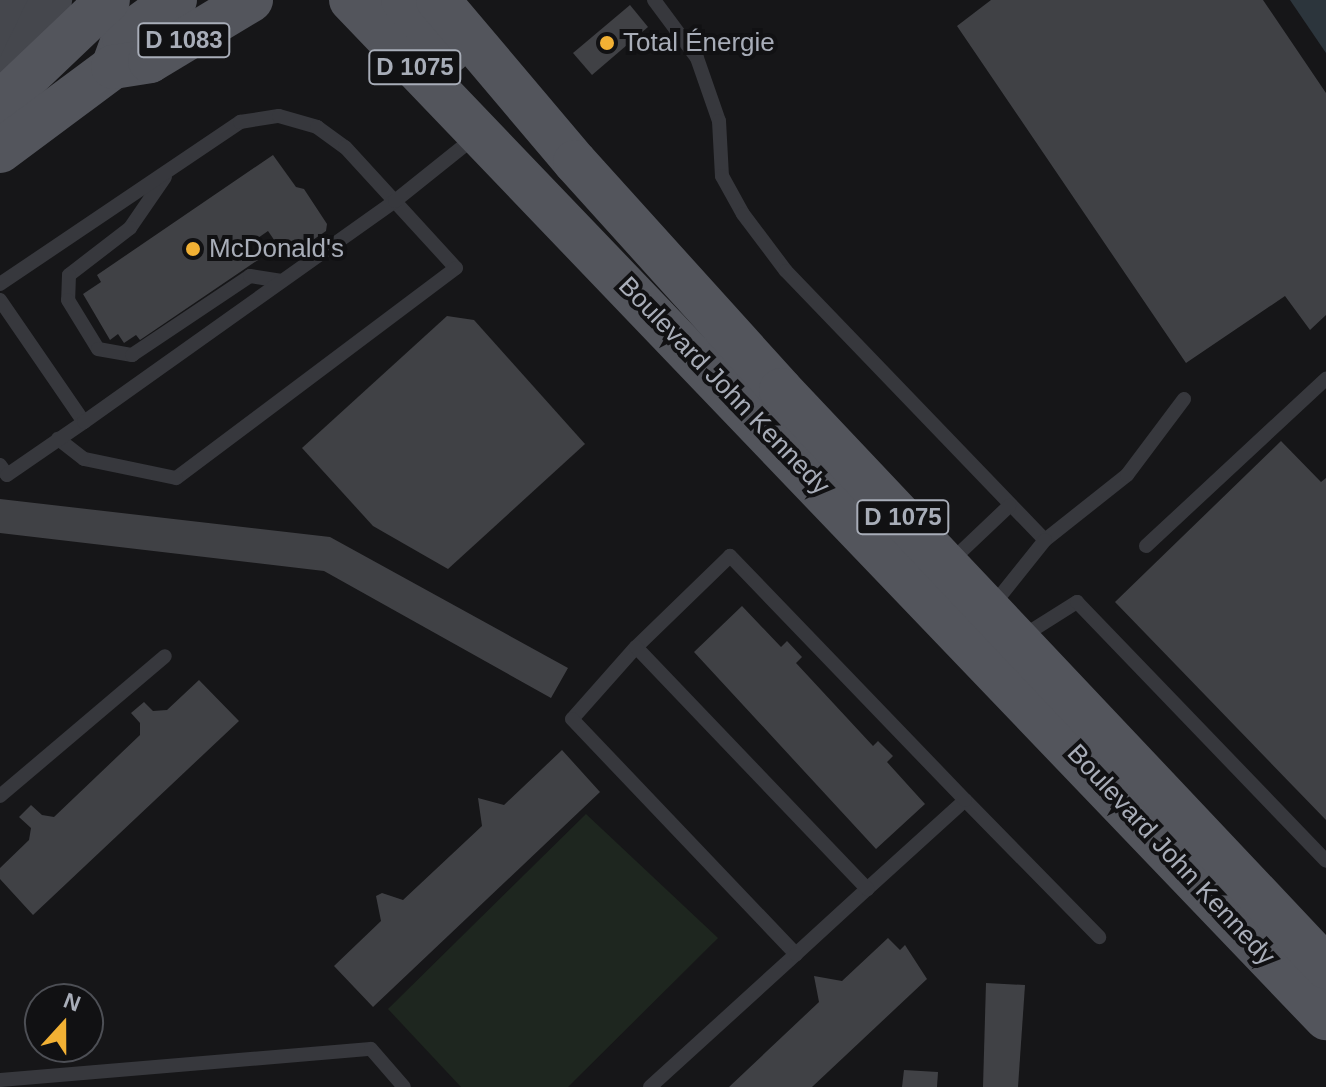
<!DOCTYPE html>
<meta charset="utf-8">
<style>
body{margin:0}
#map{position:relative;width:1326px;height:1087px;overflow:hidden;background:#161618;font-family:Helvetica,sans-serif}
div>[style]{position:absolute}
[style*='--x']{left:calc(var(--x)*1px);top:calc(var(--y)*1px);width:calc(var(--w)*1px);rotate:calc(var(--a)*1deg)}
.green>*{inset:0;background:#1e261f}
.water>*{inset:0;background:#2c353c}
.building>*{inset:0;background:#404145}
.lane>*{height:14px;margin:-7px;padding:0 7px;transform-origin:7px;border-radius:7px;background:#37383d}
.secondary>*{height:42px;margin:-21px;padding:0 21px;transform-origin:21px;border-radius:21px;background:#45474d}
.primary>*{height:44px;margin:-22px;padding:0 22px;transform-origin:22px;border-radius:22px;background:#53555c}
.dots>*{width:22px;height:22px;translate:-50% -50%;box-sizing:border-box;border:4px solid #111113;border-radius:50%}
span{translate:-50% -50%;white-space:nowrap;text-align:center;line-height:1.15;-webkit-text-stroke:8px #111113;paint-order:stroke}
.shield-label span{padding:2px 6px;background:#111113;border:2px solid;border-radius:6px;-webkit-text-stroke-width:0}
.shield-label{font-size:24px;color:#a8adb8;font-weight:700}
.poi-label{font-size:26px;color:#a8adb8}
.left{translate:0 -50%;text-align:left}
.street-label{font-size:26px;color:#a8adb8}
.north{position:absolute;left:24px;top:983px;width:80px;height:80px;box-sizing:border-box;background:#111113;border:2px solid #4d4f55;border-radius:50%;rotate:21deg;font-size:22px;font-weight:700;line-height:32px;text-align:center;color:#a8adb8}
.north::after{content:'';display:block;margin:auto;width:28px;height:36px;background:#f2b134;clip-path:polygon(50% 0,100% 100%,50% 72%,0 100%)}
</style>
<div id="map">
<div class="green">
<div style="clip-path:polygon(586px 814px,718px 938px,568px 1087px,461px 1087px,388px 1009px)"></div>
</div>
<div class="water">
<div style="clip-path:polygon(1290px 0,1326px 0,1326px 53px)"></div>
</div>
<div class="building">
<div style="clip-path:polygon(991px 0,1263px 0,1326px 93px,1326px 315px,1310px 330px,1285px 296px,1186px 363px,957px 26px)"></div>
<div style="clip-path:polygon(630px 5px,648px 27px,592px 75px,573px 53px)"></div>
<div style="clip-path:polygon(273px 155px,296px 187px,304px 189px,327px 224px,326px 231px,291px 255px,283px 253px,268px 231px,248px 245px,258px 260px,140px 340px,136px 335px,124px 343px,118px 334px,110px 340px,83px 294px,101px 282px,97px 275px)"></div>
<div style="clip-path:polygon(447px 316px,474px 320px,585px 444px,448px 569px,373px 526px,302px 448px)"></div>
<div style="clip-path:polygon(1281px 441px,1321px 482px,1326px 478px,1326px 820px,1115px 602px)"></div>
<div style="clip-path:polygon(0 499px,330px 537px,568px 668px,551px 698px,324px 571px,0 533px)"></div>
<div style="clip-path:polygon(742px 606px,781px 647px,787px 641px,802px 657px,796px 663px,873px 746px,878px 741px,893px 756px,887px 762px,925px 804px,876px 849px,694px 652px)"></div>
<div style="clip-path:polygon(199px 680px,239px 721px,33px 915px,0 879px,0 868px,29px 840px,31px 828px,19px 817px,31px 805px,42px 815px,54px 817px,140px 735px,140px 723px,131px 713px,144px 702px,153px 711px,167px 710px)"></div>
<div style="clip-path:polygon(562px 750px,600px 792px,373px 1007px,334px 966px,381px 921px,376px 896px,382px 893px,403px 900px,482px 826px,478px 798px,504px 805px)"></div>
<div style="clip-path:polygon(888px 938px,900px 950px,905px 945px,927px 979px,812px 1087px,729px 1087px,819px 1002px,814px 976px,842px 981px)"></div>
<div style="clip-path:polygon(986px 983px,1025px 985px,1018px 1087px,983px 1087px)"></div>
<div style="clip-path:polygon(904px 1070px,938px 1072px,937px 1087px,902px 1087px)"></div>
</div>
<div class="lane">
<div style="--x:654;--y:0;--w:72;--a:53.4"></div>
<div style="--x:697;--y:58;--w:67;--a:70.8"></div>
<div style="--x:719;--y:121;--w:55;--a:86.9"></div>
<div style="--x:722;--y:176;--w:43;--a:61.1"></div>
<div style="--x:743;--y:214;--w:71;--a:53"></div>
<div style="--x:786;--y:271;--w:373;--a:46.1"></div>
<div style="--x:1045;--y:540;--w:105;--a:-38.4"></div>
<div style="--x:1127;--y:475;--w:95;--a:-53.1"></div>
<div style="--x:165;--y:177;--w:62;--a:124.5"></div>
<div style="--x:130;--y:228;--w:77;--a:142.4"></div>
<div style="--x:69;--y:275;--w:25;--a:92"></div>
<div style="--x:68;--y:300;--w:57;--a:58.5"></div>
<div style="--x:98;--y:349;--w:35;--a:10"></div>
<div style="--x:132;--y:355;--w:142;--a:-33.8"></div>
<div style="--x:250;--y:276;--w:32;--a:9"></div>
<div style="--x:0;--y:284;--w:290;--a:-34"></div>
<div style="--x:240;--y:122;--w:39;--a:-9"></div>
<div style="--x:279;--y:116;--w:40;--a:16"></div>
<div style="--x:317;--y:127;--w:34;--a:36"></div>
<div style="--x:345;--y:147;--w:164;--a:47.5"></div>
<div style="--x:456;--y:268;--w:350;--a:143.1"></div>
<div style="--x:176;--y:478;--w:94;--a:-168.3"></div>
<div style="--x:84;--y:459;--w:33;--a:-142"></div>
<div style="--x:0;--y:300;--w:148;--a:55.5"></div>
<div style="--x:0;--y:465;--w:12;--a:55"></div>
<div style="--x:7;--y:475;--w:93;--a:-34.5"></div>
<div style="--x:84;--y:422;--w:382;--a:-35.4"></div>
<div style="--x:395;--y:201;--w:104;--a:-38.7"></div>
<div style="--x:1146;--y:546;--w:246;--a:-42.9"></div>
<div style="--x:949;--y:563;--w:83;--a:-43.5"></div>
<div style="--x:993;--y:605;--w:83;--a:-51.3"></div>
<div style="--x:1023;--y:636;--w:64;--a:-32.2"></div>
<div style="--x:1077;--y:602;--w:359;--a:46.1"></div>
<div style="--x:636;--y:647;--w:96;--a:131.6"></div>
<div style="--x:572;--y:719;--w:325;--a:46.4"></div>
<div style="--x:0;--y:796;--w:216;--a:-40.3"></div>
<div style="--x:965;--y:800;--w:192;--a:45.6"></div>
<div style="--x:0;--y:1080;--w:372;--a:-4.8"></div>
<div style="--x:371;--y:1049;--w:50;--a:49"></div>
<div style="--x:650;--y:1087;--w:197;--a:-42.3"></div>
<div style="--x:796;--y:954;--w:96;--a:-42.5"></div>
<div style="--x:867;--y:889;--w:132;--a:-42.2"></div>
<div style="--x:965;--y:800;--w:339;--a:-133.9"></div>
<div style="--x:730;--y:556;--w:131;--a:135.9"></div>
<div style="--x:636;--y:647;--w:335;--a:46.3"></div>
</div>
<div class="secondary">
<div style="--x:6;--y:70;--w:70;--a:-86.7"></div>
<div style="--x:4;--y:97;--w:108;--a:-64.1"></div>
</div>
<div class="primary">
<div style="--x:351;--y:0;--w:1410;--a:46.24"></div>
<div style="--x:403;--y:0;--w:69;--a:48"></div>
<div style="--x:438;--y:0;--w:212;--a:49.8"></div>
<div style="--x:575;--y:162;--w:307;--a:47.9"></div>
<div style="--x:781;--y:390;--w:794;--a:46.63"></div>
<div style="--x:113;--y:67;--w:32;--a:-70"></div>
<div style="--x:124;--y:37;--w:63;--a:-36"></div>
<div style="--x:0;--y:103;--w:149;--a:-43.6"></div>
<div style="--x:0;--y:151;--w:141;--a:-36.6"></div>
<div style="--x:113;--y:67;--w:37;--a:-9"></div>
<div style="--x:150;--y:61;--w:118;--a:-31.1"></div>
</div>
<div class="dots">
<div style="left:607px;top:43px;background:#f2b134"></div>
<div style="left:193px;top:249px;background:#f2b134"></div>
</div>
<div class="shield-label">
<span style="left:184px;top:40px">D 1083</span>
<span style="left:415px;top:67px">D 1075</span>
<span style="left:903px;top:517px">D 1075</span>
</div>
<div class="poi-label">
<span class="left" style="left:623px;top:43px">Total Énergie</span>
<span class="left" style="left:209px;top:249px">McDonald's</span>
</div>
<div class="street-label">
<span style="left:724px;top:386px;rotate:46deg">Boulevard John Kennedy</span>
<span style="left:1171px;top:855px;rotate:47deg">Boulevard John Kennedy</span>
</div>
<div class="north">N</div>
</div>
